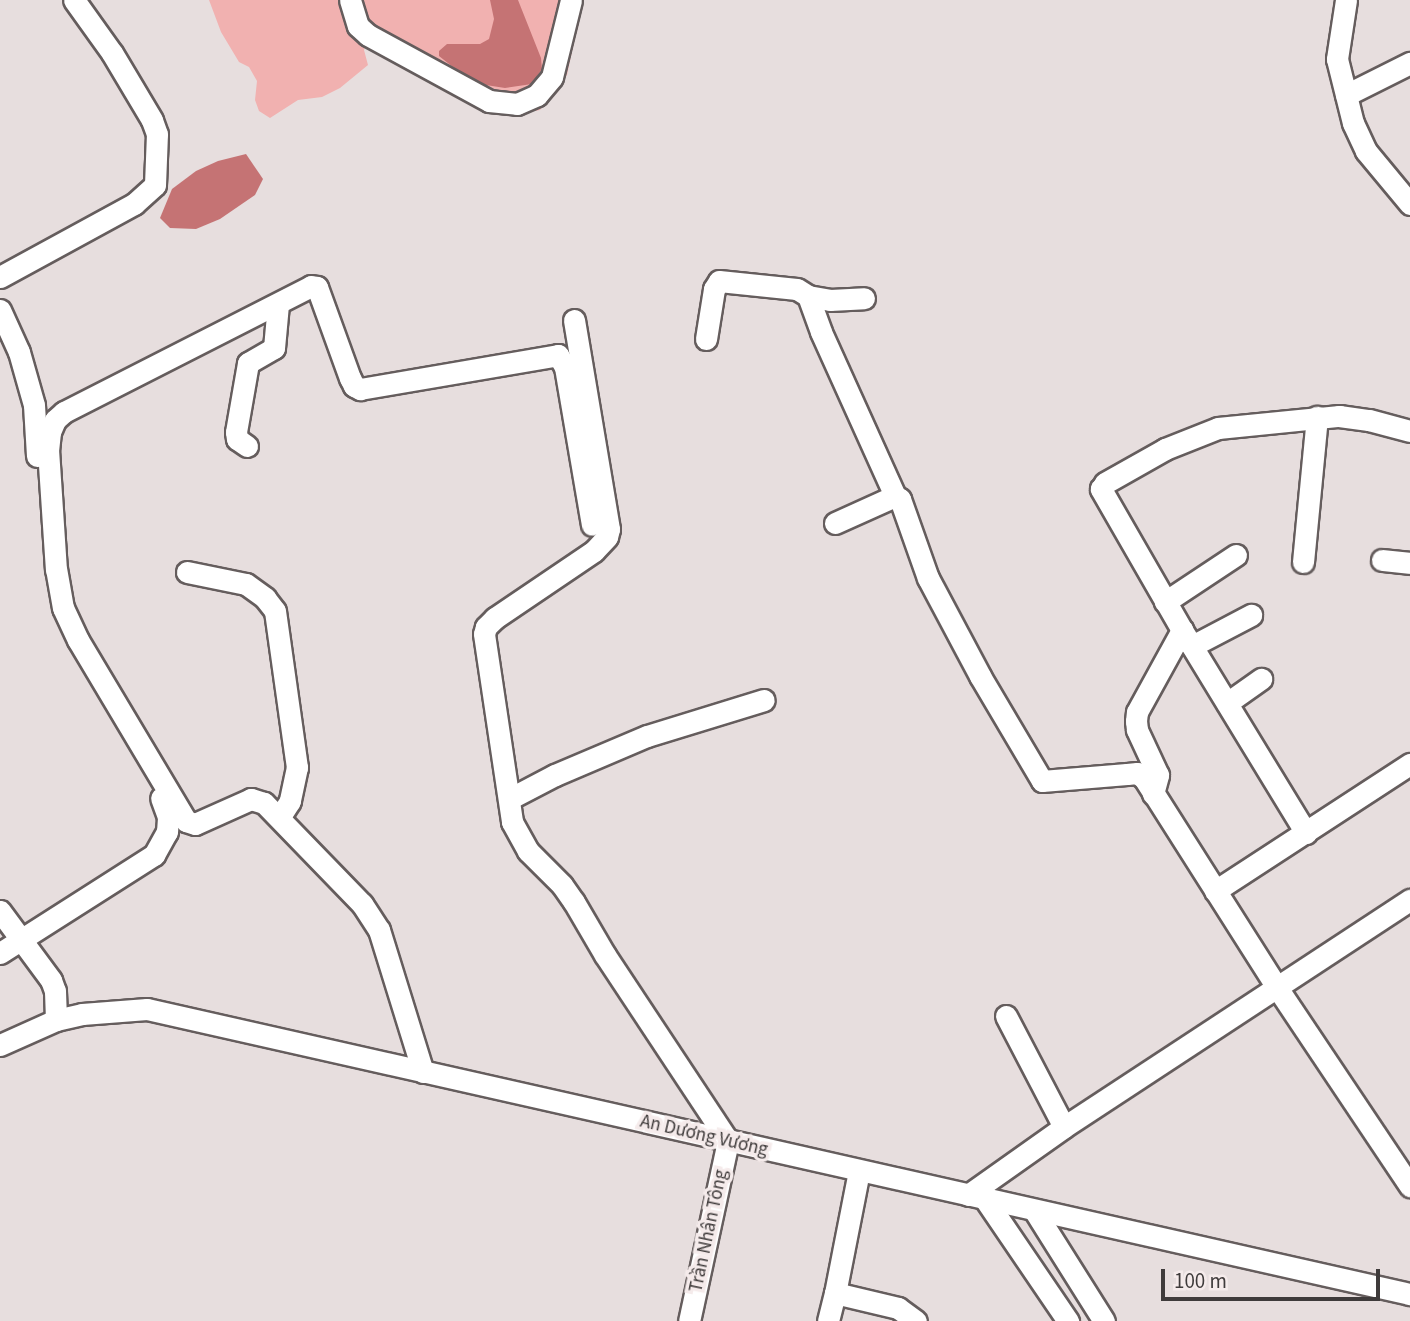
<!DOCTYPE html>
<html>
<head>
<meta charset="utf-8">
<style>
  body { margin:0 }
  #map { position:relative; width:1410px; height:1321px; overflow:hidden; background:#e7dede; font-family:"Source Sans 3",sans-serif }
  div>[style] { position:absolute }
  .green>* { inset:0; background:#f1b1b0 }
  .water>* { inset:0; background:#c57374 }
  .roads { filter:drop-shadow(2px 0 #655d5d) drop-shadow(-2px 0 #655d5d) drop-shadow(0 2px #655d5d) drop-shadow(0 -2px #655d5d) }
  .minor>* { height:21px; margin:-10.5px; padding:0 10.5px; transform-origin:10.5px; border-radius:10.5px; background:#fff }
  span { translate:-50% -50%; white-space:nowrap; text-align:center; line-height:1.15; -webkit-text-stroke:7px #f5ebeb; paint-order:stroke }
  .street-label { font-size:19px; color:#3f3b3b }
  .scale { position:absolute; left:1161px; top:1269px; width:219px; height:32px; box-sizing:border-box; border:4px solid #3f3b3b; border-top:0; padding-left:9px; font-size:21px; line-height:24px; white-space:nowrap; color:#3f3b3b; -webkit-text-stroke:5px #f5ebeb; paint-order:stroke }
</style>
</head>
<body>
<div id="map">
  <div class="green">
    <i style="clip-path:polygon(209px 0,583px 0,567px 75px,540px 110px,511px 115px,480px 109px,366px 44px,364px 50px,368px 65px,340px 88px,322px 97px,298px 100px,270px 118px,259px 111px,255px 100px,257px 81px,249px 67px,239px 62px,221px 32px)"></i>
  </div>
  <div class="water">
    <i style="clip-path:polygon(490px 0,518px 0,541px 58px,542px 69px,532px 84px,505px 88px,473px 83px,439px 56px,439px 51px,447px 44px,480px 44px,489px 39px,494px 19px)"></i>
    <i style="clip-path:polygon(246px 154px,263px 179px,255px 195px,220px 219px,196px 229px,170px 228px,160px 218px,172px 189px,196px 171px,218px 161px)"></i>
  </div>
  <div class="roads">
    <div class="minor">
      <i style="left:350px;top:0;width:27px;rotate:73deg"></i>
      <i style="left:358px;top:26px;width:13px;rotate:42deg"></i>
      <i style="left:368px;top:35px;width:138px;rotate:28.6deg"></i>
      <i style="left:489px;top:101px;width:28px;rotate:6deg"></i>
      <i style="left:517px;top:104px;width:22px;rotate:-24deg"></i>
      <i style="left:537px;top:95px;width:23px;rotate:-50deg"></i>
      <i style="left:552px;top:77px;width:79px;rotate:-76.1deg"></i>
      <i style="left:1346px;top:0;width:60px;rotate:98.7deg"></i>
      <i style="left:1337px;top:59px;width:66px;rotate:76deg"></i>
      <i style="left:1353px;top:123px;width:31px;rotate:65deg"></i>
      <i style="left:1366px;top:151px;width:69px;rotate:50.3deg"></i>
      <i style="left:1346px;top:95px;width:72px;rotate:-26.6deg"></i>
      <i style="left:0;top:277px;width:153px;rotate:-28.6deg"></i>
      <i style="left:134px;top:204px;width:28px;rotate:-42deg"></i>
      <i style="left:155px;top:185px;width:51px;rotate:-87.8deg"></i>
      <i style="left:157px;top:134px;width:15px;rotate:-110deg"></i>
      <i style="left:152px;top:120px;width:78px;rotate:-120.8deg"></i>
      <i style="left:112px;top:53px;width:65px;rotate:-125.6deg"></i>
      <i style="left:808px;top:296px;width:22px;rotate:10deg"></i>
      <i style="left:830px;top:300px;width:34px;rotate:-3deg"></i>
      <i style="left:0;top:310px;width:46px;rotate:65.7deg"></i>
      <i style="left:19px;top:352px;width:55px;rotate:74.2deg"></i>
      <i style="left:34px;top:405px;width:51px;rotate:86.6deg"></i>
      <i style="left:574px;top:320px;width:212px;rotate:80.5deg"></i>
      <i style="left:609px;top:529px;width:8px;rotate:104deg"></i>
      <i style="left:607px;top:537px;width:19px;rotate:133deg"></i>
      <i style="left:594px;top:551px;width:120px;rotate:145.9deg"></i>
      <i style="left:495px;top:618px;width:13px;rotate:135deg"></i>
      <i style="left:486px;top:627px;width:7px;rotate:106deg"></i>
      <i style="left:484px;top:634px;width:190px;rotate:81.5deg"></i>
      <i style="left:512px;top:822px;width:33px;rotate:61deg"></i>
      <i style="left:528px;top:851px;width:48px;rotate:45deg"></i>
      <i style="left:562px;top:885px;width:21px;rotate:55deg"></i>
      <i style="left:574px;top:902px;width:61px;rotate:59.7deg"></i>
      <i style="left:605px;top:955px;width:223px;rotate:56.5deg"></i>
      <i style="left:728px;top:1141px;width:184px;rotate:102.2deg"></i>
      <i style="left:706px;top:339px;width:51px;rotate:-80.9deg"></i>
      <i style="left:714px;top:289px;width:9px;rotate:-58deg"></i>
      <i style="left:719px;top:281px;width:78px;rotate:5.9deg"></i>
      <i style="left:797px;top:289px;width:13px;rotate:32deg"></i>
      <i style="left:808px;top:296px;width:38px;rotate:70deg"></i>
      <i style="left:821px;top:332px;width:180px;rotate:65.7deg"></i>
      <i style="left:247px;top:446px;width:12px;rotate:-145deg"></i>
      <i style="left:237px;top:439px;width:7px;rotate:-98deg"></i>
      <i style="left:236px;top:432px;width:70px;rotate:-80.1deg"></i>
      <i style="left:248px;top:363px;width:30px;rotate:-30deg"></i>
      <i style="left:274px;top:348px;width:44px;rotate:-84.8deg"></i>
      <i style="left:835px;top:523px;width:66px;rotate:-24.2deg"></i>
      <i style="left:895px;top:496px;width:6px;rotate:31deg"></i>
      <i style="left:900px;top:499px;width:84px;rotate:70.5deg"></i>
      <i style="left:928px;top:578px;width:111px;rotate:62deg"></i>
      <i style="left:980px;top:676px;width:122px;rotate:59.4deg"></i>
      <i style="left:1042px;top:781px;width:85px;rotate:-4.7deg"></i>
      <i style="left:1127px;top:774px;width:10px;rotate:-6deg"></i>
      <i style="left:1137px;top:773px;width:9px;rotate:36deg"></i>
      <i style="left:1144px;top:778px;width:246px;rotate:57.6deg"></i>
      <i style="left:1276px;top:986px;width:241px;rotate:56.2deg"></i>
      <i style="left:1382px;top:560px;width:28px;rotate:6deg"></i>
      <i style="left:1303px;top:562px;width:146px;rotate:-84.5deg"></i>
      <i style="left:187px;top:572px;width:60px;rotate:11.5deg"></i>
      <i style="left:246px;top:584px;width:24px;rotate:36deg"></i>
      <i style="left:265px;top:598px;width:16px;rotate:52deg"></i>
      <i style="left:275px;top:611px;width:158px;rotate:82deg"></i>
      <i style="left:297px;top:767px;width:35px;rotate:102deg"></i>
      <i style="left:290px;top:801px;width:20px;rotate:123deg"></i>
      <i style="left:1165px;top:602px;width:85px;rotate:-33.5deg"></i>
      <i style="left:1192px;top:646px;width:67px;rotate:-27.7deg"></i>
      <i style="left:1227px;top:703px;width:42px;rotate:-35.2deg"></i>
      <i style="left:1153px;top:794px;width:20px;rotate:-75deg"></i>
      <i style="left:1158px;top:775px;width:50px;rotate:-115deg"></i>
      <i style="left:1137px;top:730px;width:9px;rotate:-96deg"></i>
      <i style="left:1136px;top:721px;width:9px;rotate:-84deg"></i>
      <i style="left:1137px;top:712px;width:94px;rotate:-61.2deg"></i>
      <i style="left:509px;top:799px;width:52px;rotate:-27.6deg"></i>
      <i style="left:555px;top:775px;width:100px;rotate:-23deg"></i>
      <i style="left:647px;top:736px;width:122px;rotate:-17.1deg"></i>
      <i style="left:1306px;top:833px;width:238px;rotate:-121.4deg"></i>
      <i style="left:1182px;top:630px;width:163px;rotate:-119.9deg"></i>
      <i style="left:1101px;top:489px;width:7px;rotate:-56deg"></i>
      <i style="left:1105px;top:483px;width:69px;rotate:-29.5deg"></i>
      <i style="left:1165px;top:449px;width:57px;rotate:-21.6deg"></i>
      <i style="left:1218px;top:428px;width:122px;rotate:-5.7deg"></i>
      <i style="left:1339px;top:416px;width:30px;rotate:8deg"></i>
      <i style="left:1369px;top:420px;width:42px;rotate:15deg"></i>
      <i style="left:1215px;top:891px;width:233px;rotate:-33.1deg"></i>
      <i style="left:0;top:911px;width:86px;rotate:53.5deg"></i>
      <i style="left:51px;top:980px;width:12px;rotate:70deg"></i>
      <i style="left:55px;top:991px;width:29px;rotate:88deg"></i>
      <i style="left:0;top:953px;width:183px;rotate:-32.5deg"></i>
      <i style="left:154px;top:855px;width:26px;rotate:-61deg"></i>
      <i style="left:167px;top:832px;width:15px;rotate:-86deg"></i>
      <i style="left:168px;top:817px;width:20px;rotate:-110deg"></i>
      <i style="left:1006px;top:1016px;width:125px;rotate:62.4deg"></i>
      <i style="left:0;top:1045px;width:61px;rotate:-24.1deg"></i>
      <i style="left:56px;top:1020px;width:27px;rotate:-13deg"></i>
      <i style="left:82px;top:1014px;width:65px;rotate:-4.4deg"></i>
      <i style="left:147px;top:1009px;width:1295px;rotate:12.72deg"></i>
      <i style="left:423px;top:1072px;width:149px;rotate:-107.2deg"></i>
      <i style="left:379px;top:930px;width:31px;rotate:-123deg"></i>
      <i style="left:362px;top:904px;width:141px;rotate:-134.1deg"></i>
      <i style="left:264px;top:803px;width:14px;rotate:-163deg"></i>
      <i style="left:251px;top:799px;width:61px;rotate:155.9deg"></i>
      <i style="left:195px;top:824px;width:9px;rotate:-162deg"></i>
      <i style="left:186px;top:821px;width:211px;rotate:-120.8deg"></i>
      <i style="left:78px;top:640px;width:35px;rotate:-115deg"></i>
      <i style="left:63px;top:608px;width:39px;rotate:-100deg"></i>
      <i style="left:56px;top:570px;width:119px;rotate:-93.8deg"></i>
      <i style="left:48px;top:451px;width:19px;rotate:-84deg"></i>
      <i style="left:50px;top:432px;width:13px;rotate:-67deg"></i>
      <i style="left:55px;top:420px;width:12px;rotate:-42deg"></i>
      <i style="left:64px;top:412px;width:277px;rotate:-27deg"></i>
      <i style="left:311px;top:286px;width:6px;rotate:9deg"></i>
      <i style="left:317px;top:287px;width:97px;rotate:70.1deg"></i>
      <i style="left:350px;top:378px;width:9px;rotate:63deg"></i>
      <i style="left:354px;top:386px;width:7px;rotate:27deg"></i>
      <i style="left:360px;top:389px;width:201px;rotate:-9.7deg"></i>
      <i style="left:558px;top:355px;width:14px;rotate:60deg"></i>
      <i style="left:565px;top:367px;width:160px;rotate:80.3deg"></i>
      <i style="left:859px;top:1171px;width:124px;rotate:101.1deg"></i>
      <i style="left:835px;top:1293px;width:65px;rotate:13.4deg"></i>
      <i style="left:898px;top:1308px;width:22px;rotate:36deg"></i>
      <i style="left:968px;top:1195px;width:118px;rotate:-35.3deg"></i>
      <i style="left:1064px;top:1127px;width:414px;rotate:-33.3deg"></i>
      <i style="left:985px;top:1199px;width:148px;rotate:55.8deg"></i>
      <i style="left:1034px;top:1210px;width:131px;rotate:57.8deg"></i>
      <i style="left:828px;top:1321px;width:29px;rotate:-76deg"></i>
    </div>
  </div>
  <div class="street-label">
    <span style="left:704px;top:1136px;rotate:13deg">An Dương Vương</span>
    <span style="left:709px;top:1231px;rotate:-78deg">Trần Nhân Tông</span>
  </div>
  <div class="scale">100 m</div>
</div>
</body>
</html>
